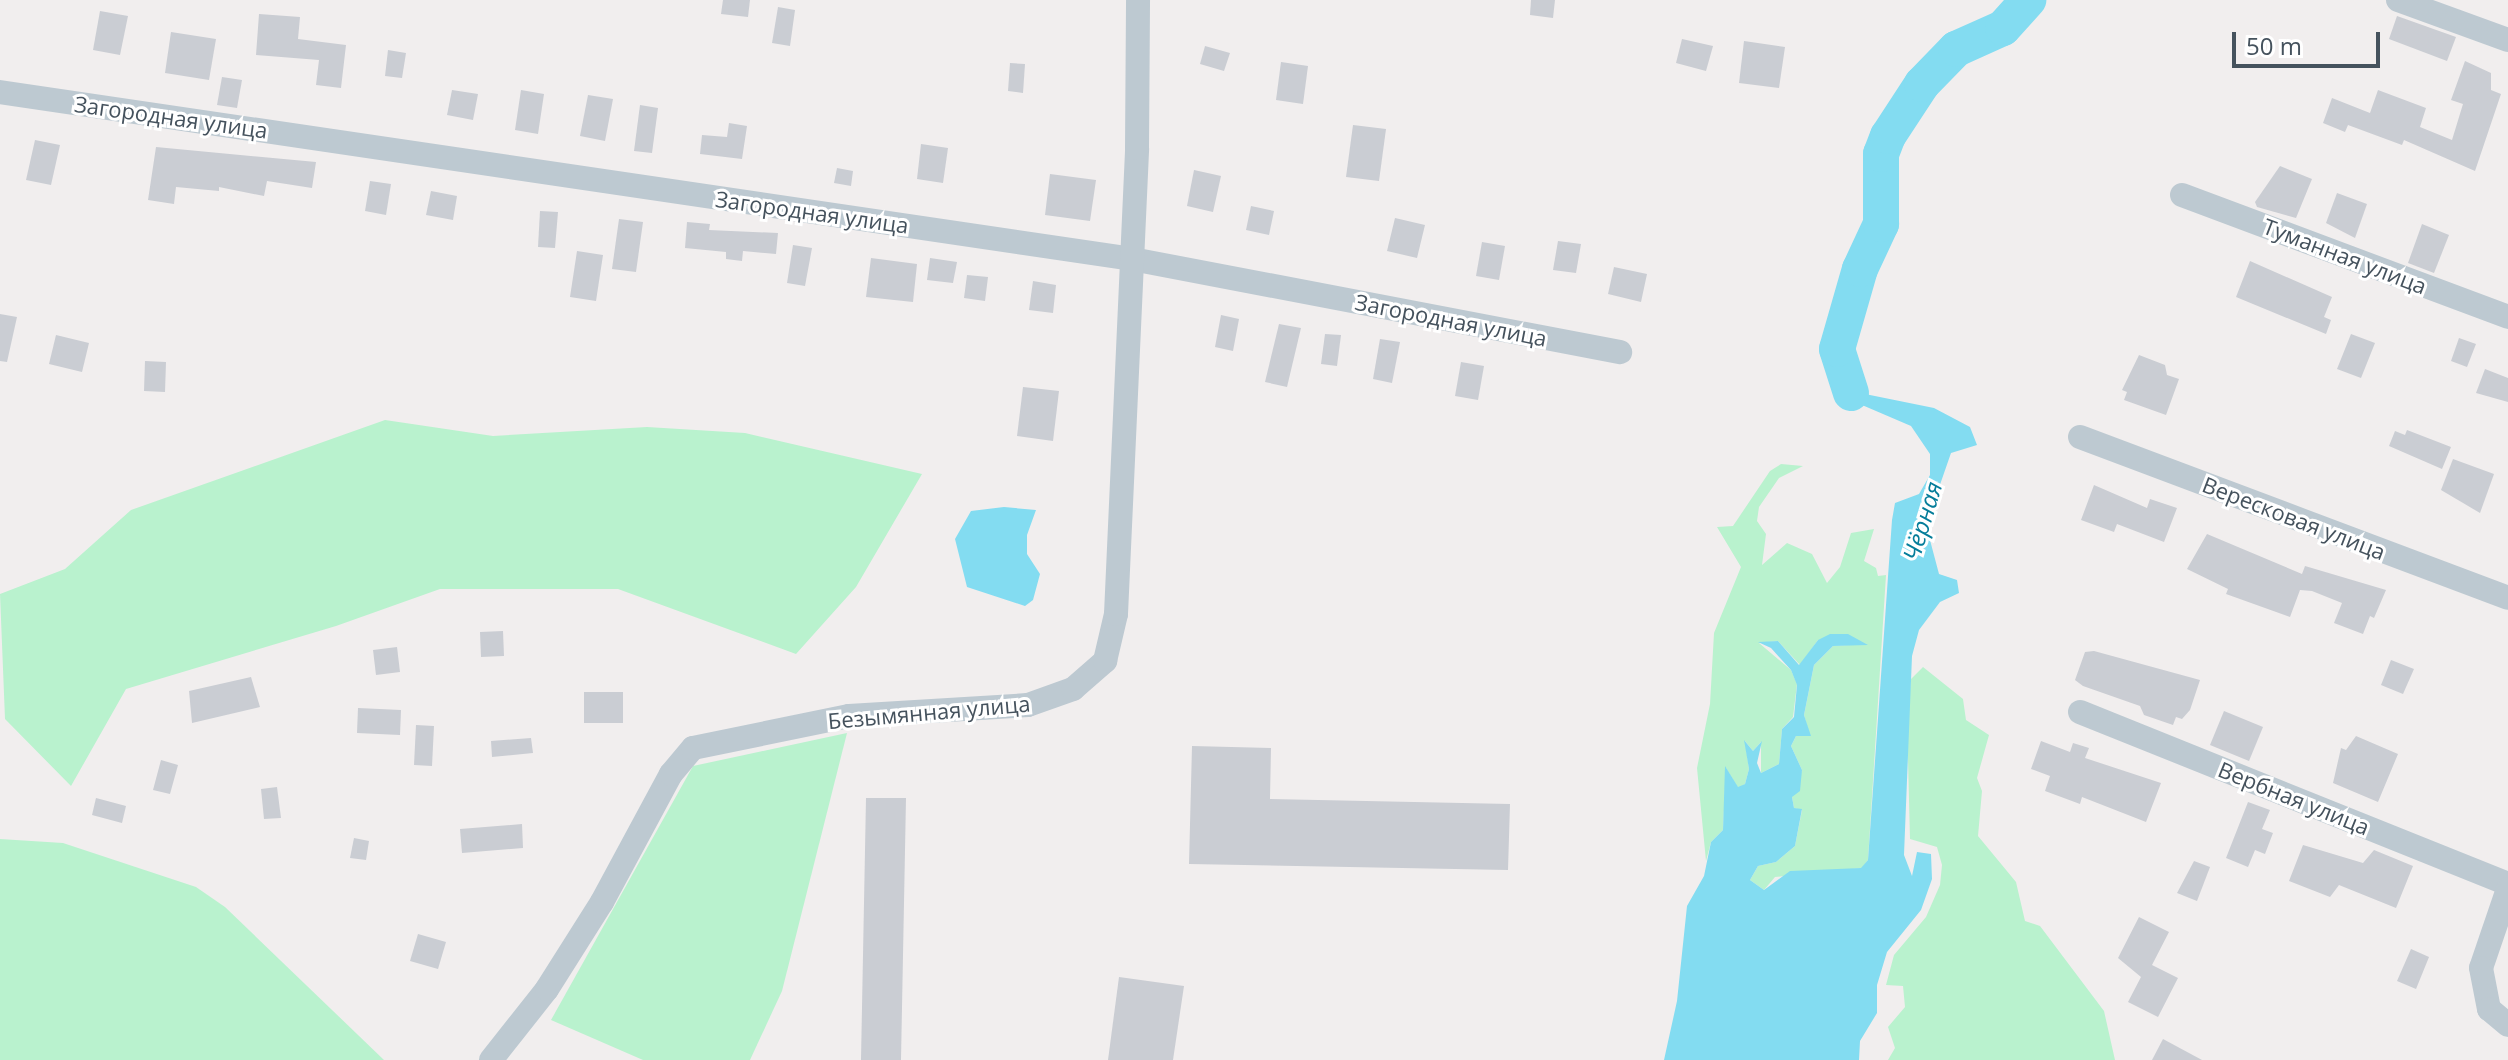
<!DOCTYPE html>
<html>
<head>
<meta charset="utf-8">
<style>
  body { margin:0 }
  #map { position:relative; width:2508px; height:1060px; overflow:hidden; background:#f1eeee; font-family:"Open Sans",sans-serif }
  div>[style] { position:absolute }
  .green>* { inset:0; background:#b9f2ce }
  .water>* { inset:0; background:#83dcf1 }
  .river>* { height:36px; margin:-18px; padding:0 18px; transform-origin:18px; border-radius:18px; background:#83dcf1 }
  .building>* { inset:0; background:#cacdd3 }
  .minor>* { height:24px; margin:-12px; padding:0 12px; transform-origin:12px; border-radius:12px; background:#bdc9d1 }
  span { translate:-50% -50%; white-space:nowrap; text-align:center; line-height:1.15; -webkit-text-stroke:6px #fff; paint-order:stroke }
  .street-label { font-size:22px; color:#45525d }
  .water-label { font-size:24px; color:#057d9a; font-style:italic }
  .scale { position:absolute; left:2232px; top:32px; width:148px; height:36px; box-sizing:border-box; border:4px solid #45525d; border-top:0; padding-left:10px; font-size:24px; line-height:28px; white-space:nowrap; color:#45525d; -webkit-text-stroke:6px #fff; paint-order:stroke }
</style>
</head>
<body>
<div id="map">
  <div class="green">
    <i style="clip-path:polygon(385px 420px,493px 436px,647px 427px,745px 433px,922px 474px,856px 587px,796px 654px,618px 589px,440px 589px,336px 626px,126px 689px,71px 786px,5px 719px,0 594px,65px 569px,131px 510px)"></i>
    <i style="clip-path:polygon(1781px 464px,1803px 466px,1779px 478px,1759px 507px,1757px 521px,1766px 534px,1762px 565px,1787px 543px,1812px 554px,1827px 583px,1840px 567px,1851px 533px,1874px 529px,1864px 561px,1876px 568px,1878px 576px,1886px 575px,1868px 860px,1862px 868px,1775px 877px,1764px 890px,1750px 880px,1758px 866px,1776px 862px,1795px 846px,1802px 810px,1794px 808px,1792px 797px,1802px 770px,1791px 746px,1796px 736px,1810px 736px,1804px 715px,1814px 665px,1833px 646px,1866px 644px,1818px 640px,1800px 665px,1778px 641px,1759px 643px,1791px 670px,1797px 684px,1793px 717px,1782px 729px,1779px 764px,1761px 773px,1761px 742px,1753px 751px,1745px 741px,1749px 769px,1745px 784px,1738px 788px,1726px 768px,1723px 830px,1711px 842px,1706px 861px,1697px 768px,1710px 704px,1714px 633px,1741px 567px,1717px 527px,1733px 526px,1770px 471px)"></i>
    <i style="clip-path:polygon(1923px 667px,1963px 699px,1966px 720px,1989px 735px,1977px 778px,1982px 791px,1978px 836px,2016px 882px,2025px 921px,2040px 926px,2104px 1011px,2115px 1060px,1888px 1060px,1895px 1048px,1888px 1027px,1905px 1007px,1903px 986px,1886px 985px,1894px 955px,1926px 917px,1940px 885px,1942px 865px,1937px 847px,1910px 839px,1907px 720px,1911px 679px)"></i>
    <i style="clip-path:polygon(847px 733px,782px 991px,750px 1060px,643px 1060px,551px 1020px,693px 766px)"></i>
    <i style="clip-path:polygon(0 839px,63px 843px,196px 887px,225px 907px,384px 1060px,0 1060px)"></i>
  </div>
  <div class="water">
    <i style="clip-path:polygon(1837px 349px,1854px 386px,1865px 394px,1934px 408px,1970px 427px,1977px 445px,1951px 453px,1926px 525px,1939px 574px,1957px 580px,1959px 593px,1940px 602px,1919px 630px,1912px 656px,1904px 855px,1912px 876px,1917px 852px,1931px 854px,1932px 879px,1921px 910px,1887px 952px,1877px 985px,1877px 1013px,1860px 1041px,1859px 1060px,1664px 1060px,1677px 1001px,1687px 906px,1704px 876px,1711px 842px,1723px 830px,1725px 766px,1738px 787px,1745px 784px,1749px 769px,1744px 740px,1753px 751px,1762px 741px,1757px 763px,1761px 773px,1779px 764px,1782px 729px,1794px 717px,1797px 685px,1791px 670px,1771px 648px,1758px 642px,1778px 641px,1799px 665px,1818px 640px,1830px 634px,1848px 634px,1868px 645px,1833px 646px,1814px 665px,1804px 715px,1811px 736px,1796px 736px,1791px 746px,1802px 770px,1800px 791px,1792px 797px,1794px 808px,1802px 809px,1795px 846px,1776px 862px,1758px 866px,1750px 880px,1764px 890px,1790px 871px,1861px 868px,1868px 860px,1892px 520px,1895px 503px,1919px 494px,1930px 475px,1930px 454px,1911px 426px,1855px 402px,1847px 404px,1840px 397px,1833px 377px)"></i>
    <i style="clip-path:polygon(1004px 507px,1036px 510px,1027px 535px,1027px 554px,1040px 574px,1033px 600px,1025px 606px,967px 587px,955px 539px,971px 511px)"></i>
  </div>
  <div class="river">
    <i style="left:1851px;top:393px;width:46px;rotate:-107.7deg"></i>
    <i style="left:1837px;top:349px;width:83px;rotate:-74deg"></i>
    <i style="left:1860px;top:269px;width:50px;rotate:-65deg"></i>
    <i style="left:1881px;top:224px;width:70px;rotate:-90deg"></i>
    <i style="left:1881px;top:154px;width:19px;rotate:-69deg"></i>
    <i style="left:1888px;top:136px;width:62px;rotate:-56.8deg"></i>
    <i style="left:1922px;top:84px;width:49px;rotate:-45.8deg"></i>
    <i style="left:1956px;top:49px;width:51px;rotate:-24.1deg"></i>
    <i style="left:2003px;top:28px;width:38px;rotate:-48deg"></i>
  </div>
  <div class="building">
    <i style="clip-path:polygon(723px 0,750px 0,748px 17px,721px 14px)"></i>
    <i style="clip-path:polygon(1531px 0,1555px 0,1553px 18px,1530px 15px)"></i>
    <i style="clip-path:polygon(778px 7px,795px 10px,790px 46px,772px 43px)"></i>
    <i style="clip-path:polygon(100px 11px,128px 16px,120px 55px,93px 50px)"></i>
    <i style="clip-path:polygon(259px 14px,300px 17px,298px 39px,346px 45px,341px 88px,316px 85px,319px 60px,256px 55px)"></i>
    <i style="clip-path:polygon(2397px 16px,2456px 37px,2447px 61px,2389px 39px)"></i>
    <i style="clip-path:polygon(171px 32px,216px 39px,209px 80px,165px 73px)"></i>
    <i style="clip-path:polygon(1682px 39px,1713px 46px,1706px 71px,1676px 63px)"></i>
    <i style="clip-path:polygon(1744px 41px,1785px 47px,1779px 88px,1739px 83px)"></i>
    <i style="clip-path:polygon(1205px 46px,1230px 53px,1224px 71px,1200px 64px)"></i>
    <i style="clip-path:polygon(388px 50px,406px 53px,402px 78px,385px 76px)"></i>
    <i style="clip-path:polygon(2465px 61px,2491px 73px,2491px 90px,2501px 94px,2475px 171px,2404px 140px,2402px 145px,2348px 125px,2345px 132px,2323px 123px,2332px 98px,2370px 113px,2378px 90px,2426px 108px,2420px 127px,2452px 140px,2463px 104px,2451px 100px)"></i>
    <i style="clip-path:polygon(1281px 62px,1308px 66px,1303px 104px,1276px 100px)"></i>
    <i style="clip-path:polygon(1010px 63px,1025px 64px,1023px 93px,1008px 91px)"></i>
    <i style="clip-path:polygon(222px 77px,242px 80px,237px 108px,217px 105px)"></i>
    <i style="clip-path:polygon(452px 90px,478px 94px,473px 120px,447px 115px)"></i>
    <i style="clip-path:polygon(521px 90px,544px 94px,538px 134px,515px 130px)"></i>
    <i style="clip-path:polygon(588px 95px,613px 99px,605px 141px,580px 136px)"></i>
    <i style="clip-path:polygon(640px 105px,658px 108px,652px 153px,634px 151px)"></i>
    <i style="clip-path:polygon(729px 123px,747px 126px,742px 159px,700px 154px,702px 135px,727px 137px)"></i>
    <i style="clip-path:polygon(1353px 125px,1386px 129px,1379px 181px,1346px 177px)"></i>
    <i style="clip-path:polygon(35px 140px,60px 145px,51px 185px,26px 180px)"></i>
    <i style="clip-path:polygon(921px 144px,948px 148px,943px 183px,917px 179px)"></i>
    <i style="clip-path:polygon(156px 147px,316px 162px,312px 188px,267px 181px,264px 196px,219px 187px,219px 191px,176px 187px,174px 204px,148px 200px)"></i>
    <i style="clip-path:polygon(2280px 166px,2312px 179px,2296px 218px,2257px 207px,2255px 202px)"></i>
    <i style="clip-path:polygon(837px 168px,853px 171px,851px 186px,834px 183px)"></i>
    <i style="clip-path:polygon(1194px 170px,1221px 176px,1213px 212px,1187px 206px)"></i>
    <i style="clip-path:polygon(1050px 174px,1096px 180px,1090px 221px,1045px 215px)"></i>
    <i style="clip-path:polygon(370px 181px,391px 184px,386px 215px,365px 211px)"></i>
    <i style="clip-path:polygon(431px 191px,457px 196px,453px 220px,426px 215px)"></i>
    <i style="clip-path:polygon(2337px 193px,2367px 204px,2355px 238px,2326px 223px)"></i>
    <i style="clip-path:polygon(1251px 206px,1274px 211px,1269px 235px,1246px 230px)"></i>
    <i style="clip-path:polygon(540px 211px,558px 212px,555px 248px,538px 247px)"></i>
    <i style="clip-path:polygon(1395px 218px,1425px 225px,1417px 258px,1387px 251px)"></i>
    <i style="clip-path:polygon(619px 219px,643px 222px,636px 272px,612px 269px)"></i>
    <i style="clip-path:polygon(687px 222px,710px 224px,709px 230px,778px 233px,776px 254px,743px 251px,742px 261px,726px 259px,726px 252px,685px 248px)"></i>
    <i style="clip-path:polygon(2422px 224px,2449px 235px,2434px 273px,2408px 263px)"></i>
    <i style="clip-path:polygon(1558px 241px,1581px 244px,1576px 273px,1553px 270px)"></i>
    <i style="clip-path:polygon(1482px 242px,1505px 246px,1499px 280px,1476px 276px)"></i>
    <i style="clip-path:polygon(793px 245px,812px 248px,805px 286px,787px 283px)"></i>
    <i style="clip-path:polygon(577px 251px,603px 255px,596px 301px,570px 297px)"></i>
    <i style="clip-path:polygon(871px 258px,917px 264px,913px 302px,866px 297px)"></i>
    <i style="clip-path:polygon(930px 258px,957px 262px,953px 283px,927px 280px)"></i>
    <i style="clip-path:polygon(2250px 261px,2332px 297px,2324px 317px,2331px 320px,2326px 334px,2236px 297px)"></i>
    <i style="clip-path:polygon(1614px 267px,1647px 274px,1641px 302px,1608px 294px)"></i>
    <i style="clip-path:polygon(967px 275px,988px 277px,985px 301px,964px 298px)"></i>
    <i style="clip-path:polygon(1033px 281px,1056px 285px,1053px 313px,1029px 310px)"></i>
    <i style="clip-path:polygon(0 314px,17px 317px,7px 362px,0 361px)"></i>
    <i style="clip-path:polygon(1221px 315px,1239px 319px,1233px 351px,1215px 347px)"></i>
    <i style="clip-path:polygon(1279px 324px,1301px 328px,1287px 387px,1265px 382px)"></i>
    <i style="clip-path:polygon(1325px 334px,1341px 335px,1337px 366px,1321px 364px)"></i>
    <i style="clip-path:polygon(2351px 334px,2375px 343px,2361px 378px,2337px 369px)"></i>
    <i style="clip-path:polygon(56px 335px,89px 343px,82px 372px,49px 364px)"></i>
    <i style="clip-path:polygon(2459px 338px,2476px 344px,2467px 367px,2451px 361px)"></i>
    <i style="clip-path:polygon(1380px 339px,1400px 342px,1392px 383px,1373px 379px)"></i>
    <i style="clip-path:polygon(2139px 355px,2165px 365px,2167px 375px,2179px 379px,2166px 415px,2124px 400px,2127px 392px,2122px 390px)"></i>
    <i style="clip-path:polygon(145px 361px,166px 362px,165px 392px,144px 391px)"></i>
    <i style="clip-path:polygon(1461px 362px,1484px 366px,1478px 400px,1455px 396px)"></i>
    <i style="clip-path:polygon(2485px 369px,2508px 378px,2508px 402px,2476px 393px)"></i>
    <i style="clip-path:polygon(1023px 387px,1059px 391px,1053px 441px,1017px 436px)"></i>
    <i style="clip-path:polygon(2407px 430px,2451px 447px,2442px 469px,2389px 446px,2395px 431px,2405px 435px)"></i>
    <i style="clip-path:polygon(2453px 459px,2494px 474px,2480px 513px,2441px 490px)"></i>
    <i style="clip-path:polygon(2094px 485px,2147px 508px,2150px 499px,2177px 508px,2164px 542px,2117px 524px,2114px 532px,2081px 520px)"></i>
    <i style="clip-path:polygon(2207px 534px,2302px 574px,2305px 566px,2386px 590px,2374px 618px,2370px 616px,2363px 634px,2334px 623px,2342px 603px,2312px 591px,2300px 590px,2290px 617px,2226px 594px,2228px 589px,2187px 569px)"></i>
    <i style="clip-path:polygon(503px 631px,504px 656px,481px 657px,480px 632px)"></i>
    <i style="clip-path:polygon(397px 647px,400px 672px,376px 675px,373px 650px)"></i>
    <i style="clip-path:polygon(2094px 651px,2200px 680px,2190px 710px,2182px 719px,2176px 717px,2173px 725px,2144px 715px,2140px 706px,2083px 686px,2075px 680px,2085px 652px)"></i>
    <i style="clip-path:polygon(2391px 660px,2414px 669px,2403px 694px,2381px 685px)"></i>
    <i style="clip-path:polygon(251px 677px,260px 707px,192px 723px,189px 691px)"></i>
    <i style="clip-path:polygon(584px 692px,623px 692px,623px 723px,584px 723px)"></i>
    <i style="clip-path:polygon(358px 708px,401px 710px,400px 735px,357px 733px)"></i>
    <i style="clip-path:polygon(2224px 711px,2263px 727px,2249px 761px,2210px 745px)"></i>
    <i style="clip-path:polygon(416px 725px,434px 726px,432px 766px,414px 765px)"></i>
    <i style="clip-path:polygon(2356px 736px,2398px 754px,2378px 802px,2333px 783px,2341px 748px,2346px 750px)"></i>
    <i style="clip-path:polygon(531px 738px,533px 753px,492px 757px,491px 741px)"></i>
    <i style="clip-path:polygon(2041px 741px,2070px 752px,2073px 743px,2089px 748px,2085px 758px,2161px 783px,2146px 822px,2082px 797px,2080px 804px,2045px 791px,2050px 776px,2031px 769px)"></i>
    <i style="clip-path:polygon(1192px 746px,1271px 748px,1270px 799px,1510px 804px,1508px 870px,1189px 864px)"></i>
    <i style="clip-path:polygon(161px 760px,178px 765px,170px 794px,153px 790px)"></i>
    <i style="clip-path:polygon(277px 787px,281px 818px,264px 819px,261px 789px)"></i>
    <i style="clip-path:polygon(96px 798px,126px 806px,122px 823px,92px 815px)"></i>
    <i style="clip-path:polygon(866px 798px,906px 798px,901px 1060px,861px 1060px)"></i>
    <i style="clip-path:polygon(2248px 802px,2270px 810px,2262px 829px,2273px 833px,2265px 854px,2255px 850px,2248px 867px,2226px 858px)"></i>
    <i style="clip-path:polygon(522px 824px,523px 848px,462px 853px,460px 829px)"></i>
    <i style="clip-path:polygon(354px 838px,369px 841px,366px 860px,350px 858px)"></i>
    <i style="clip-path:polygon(2303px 845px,2363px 863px,2374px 850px,2413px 866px,2396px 908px,2339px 885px,2330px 897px,2289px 881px)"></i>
    <i style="clip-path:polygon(2194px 861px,2210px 867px,2197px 901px,2177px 893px)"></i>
    <i style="clip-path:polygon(2139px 917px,2169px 932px,2152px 965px,2178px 978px,2158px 1017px,2128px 1002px,2141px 977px,2118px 958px)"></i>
    <i style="clip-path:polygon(418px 934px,446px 942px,438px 969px,410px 961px)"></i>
    <i style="clip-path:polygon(2411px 949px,2429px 957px,2416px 989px,2397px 981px)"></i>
    <i style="clip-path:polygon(1119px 977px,1184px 986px,1173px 1060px,1108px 1060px)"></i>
    <i style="clip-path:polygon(2163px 1039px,2202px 1060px,2152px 1060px)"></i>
  </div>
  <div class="minor">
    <i style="left:2398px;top:0;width:117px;rotate:20deg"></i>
    <i style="left:0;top:92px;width:1144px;rotate:8.39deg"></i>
    <i style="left:1132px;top:259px;width:497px;rotate:10.8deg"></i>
    <i style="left:2182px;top:195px;width:348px;rotate:20.5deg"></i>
    <i style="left:2080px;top:437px;width:457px;rotate:20.6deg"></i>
    <i style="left:2080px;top:712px;width:461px;rotate:21.9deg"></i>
    <i style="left:2508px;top:889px;width:83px;rotate:108.9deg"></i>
    <i style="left:2481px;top:968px;width:42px;rotate:79deg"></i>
    <i style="left:2489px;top:1009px;width:25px;rotate:40deg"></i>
    <i style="left:491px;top:1060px;width:90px;rotate:-51.7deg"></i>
    <i style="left:547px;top:989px;width:103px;rotate:-57.7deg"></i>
    <i style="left:602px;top:902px;width:145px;rotate:-61.7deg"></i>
    <i style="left:671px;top:774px;width:34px;rotate:-50deg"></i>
    <i style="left:693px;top:748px;width:159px;rotate:-11.6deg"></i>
    <i style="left:849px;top:716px;width:179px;rotate:-3.5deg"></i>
    <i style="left:1028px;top:705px;width:48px;rotate:-19.6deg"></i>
    <i style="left:1073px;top:689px;width:43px;rotate:-41.2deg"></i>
    <i style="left:1105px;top:661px;width:48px;rotate:-76.8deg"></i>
    <i style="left:1116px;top:614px;width:466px;rotate:-87.4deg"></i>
    <i style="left:1137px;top:148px;width:148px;rotate:-89.6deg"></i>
  </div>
  <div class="street-label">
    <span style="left:171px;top:117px;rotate:8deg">Загородная улица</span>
    <span style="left:812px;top:212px;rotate:8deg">Загородная улица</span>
    <span style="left:2345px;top:256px;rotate:21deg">Туманная улица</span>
    <span style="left:1451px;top:320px;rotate:11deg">Загородная улица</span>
    <span style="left:2294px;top:518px;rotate:21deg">Вересковая улица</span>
    <span style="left:929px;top:712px;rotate:-5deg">Безымянная улица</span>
    <span style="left:2294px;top:798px;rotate:22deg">Вербная улица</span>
  </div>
  <div class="water-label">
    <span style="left:1922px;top:521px;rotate:-73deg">Чёрная</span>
  </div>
  <div class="scale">50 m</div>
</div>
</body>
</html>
